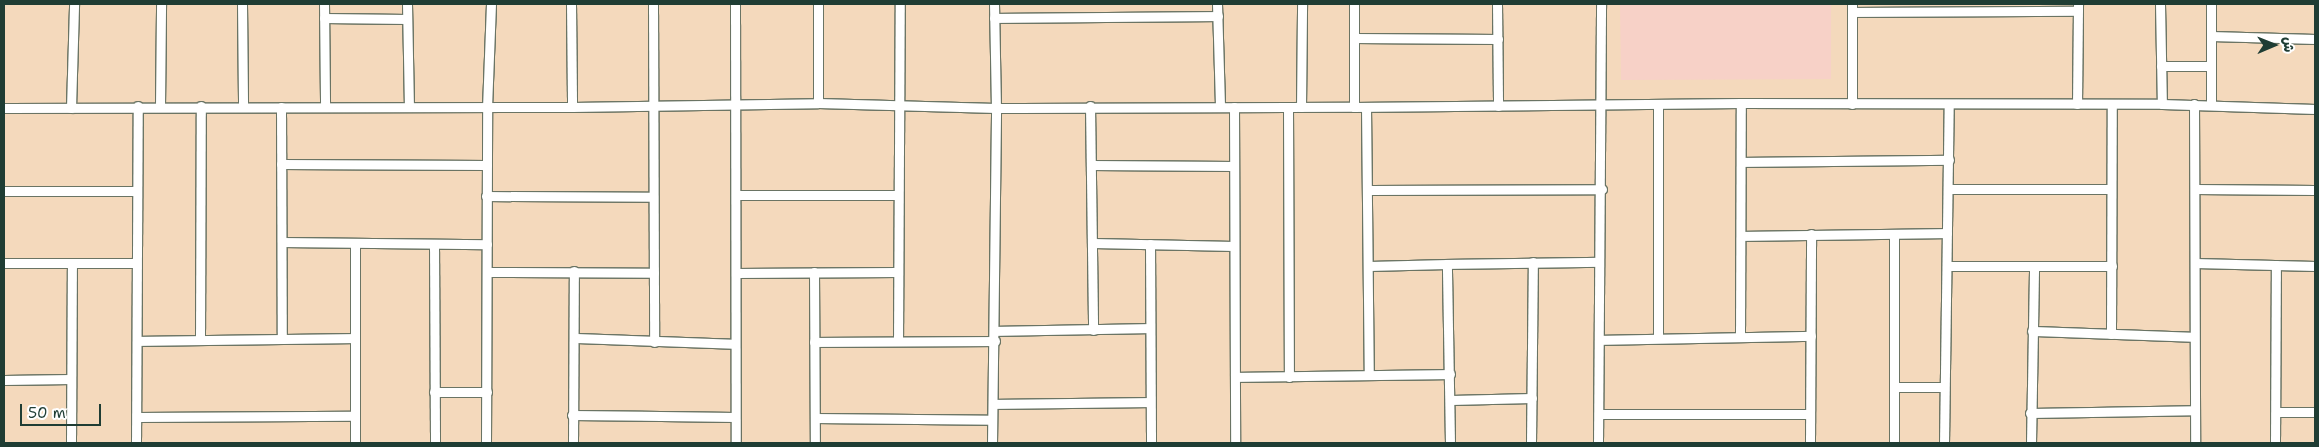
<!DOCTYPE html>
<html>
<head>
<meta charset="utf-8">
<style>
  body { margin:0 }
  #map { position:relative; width:2319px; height:447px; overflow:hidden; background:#f4d9bc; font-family:"Shantell Sans","Playpen Sans Arabic",sans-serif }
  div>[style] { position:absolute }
  .built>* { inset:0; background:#f7d1c7 }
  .roads { filter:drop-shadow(1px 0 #6a7464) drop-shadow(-1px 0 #6a7464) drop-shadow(0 1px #6a7464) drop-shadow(0 -1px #6a7464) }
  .street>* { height:9px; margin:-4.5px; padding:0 4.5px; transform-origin:4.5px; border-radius:4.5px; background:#fff }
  span { translate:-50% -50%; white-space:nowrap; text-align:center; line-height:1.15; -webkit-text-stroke:5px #fff; paint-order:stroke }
  .frame { position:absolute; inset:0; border:5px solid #1f3d34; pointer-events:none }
  .north { position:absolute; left:2249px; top:20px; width:50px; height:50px; -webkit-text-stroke:4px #fff; paint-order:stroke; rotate:89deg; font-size:14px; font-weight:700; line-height:20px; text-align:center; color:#1f3d34 }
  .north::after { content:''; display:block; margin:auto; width:18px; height:22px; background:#1f3d34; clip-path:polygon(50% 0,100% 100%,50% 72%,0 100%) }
  .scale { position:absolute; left:20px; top:404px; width:81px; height:22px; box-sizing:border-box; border:2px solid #1f3d34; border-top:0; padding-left:6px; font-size:15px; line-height:18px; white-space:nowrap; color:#1f3d34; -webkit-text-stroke:4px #fff; paint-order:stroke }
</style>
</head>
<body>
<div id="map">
  <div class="built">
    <i style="clip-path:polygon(1620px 4px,1831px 4px,1831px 79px,1621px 80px)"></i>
  </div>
  <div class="roads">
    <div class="street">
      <i style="left:242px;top:4px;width:102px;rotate:89.4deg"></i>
      <i style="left:324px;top:4px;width:103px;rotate:89.4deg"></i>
      <i style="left:407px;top:4px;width:103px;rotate:88.9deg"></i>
      <i style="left:571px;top:4px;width:103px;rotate:89.4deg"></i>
      <i style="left:653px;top:4px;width:338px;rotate:89.8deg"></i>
      <i style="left:735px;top:4px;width:439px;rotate:89.9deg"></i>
      <i style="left:818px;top:4px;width:99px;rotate:90deg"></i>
      <i style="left:1217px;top:4px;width:103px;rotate:88.3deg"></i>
      <i style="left:1354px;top:4px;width:103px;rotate:90deg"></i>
      <i style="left:1497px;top:4px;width:102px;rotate:89.4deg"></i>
      <i style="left:2160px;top:4px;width:100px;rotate:88.9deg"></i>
      <i style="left:1853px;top:12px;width:225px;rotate:-0.3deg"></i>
      <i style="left:324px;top:18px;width:83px;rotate:0.7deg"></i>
      <i style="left:994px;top:18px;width:224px;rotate:-0.5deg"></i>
      <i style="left:2211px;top:36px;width:104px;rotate:1.7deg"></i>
      <i style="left:1354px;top:38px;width:144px;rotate:0.4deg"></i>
      <i style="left:2161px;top:66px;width:50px"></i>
      <i style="left:1658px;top:104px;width:234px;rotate:90deg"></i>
      <i style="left:1852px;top:104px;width:100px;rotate:-90deg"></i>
      <i style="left:2077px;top:104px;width:100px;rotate:-89.4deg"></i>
      <i style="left:2194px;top:104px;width:339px;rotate:89.8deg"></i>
      <i style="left:2211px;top:105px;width:101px;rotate:-90deg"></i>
      <i style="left:160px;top:106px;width:102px;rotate:-89.4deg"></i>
      <i style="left:1090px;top:106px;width:224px;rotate:89.2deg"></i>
      <i style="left:281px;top:107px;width:232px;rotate:89.8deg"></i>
      <i style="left:1234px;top:107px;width:336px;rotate:89.8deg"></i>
      <i style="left:1288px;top:107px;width:270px;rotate:89.8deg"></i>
      <i style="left:1301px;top:107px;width:103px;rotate:-89.4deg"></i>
      <i style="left:1366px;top:107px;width:268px;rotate:89.4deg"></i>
      <i style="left:4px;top:108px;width:568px;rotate:-0.1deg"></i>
      <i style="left:572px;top:107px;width:246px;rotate:-0.9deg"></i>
      <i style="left:818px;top:103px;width:178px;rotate:1.6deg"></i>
      <i style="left:996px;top:108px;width:358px;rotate:-0.2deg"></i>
      <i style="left:1354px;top:107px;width:387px;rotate:-0.6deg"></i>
      <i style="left:1741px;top:103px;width:421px;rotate:0.1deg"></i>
      <i style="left:2162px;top:104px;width:153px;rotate:1.9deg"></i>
      <i style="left:71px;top:108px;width:104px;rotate:-88.3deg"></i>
      <i style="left:1741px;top:162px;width:208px;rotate:-0.6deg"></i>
      <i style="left:281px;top:164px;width:206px;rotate:0.3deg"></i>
      <i style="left:1091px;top:165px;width:143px;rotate:0.4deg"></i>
      <i style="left:1948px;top:189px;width:163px"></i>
      <i style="left:2195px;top:189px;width:120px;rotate:0.5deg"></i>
      <i style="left:1368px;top:190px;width:234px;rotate:-0.2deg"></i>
      <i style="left:4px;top:191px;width:132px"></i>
      <i style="left:736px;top:195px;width:161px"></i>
      <i style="left:486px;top:196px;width:167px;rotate:0.3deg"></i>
      <i style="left:1742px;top:236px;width:205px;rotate:-0.8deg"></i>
      <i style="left:282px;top:242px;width:205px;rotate:0.6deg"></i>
      <i style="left:1093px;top:243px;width:141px;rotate:1.2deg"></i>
      <i style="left:355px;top:244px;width:199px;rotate:90deg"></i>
      <i style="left:434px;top:244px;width:199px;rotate:89.7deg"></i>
      <i style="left:1150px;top:244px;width:199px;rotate:89.7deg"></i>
      <i style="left:4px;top:263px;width:132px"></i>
      <i style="left:2195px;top:263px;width:120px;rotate:1.4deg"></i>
      <i style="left:1369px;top:266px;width:78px;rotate:-1.5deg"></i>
      <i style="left:1947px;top:266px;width:165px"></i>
      <i style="left:488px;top:272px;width:166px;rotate:0.3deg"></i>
      <i style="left:814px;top:272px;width:171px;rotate:89.7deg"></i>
      <i style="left:736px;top:273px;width:161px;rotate:-0.4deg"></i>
      <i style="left:995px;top:331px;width:154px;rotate:-1.1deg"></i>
      <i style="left:2032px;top:331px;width:162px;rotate:2.1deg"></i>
      <i style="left:2111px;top:334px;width:230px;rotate:-89.8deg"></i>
      <i style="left:1740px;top:337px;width:234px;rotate:-89.8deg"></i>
      <i style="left:574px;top:338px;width:161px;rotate:2.1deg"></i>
      <i style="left:200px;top:340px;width:234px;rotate:-89.8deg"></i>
      <i style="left:1599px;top:340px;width:212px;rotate:-1.1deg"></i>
      <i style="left:137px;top:341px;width:217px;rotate:-0.8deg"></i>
      <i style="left:898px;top:341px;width:337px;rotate:-89.7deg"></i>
      <i style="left:814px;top:342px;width:181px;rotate:-0.3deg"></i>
      <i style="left:1235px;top:377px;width:215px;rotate:-0.8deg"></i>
      <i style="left:4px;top:380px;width:67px;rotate:-0.9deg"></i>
      <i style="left:1895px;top:387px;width:49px"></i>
      <i style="left:434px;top:392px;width:53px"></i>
      <i style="left:1451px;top:400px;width:81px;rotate:-1.4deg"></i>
      <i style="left:993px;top:404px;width:156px;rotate:-0.7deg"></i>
      <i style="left:2276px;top:412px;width:39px"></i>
      <i style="left:2030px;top:413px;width:164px;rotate:-1deg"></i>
      <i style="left:1599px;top:414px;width:211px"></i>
      <i style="left:572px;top:415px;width:163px;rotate:0.7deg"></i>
      <i style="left:137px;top:417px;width:218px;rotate:-0.3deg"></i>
      <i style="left:815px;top:418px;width:177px;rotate:0.6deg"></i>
      <i style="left:71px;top:443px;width:180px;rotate:-89.7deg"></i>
      <i style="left:136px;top:443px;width:337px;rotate:-89.7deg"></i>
      <i style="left:486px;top:443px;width:335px;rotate:-89.8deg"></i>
      <i style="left:487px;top:108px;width:104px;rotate:-87.8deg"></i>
      <i style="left:573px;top:443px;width:172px;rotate:-89.7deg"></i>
      <i style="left:992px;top:443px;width:335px;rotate:-89.3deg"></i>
      <i style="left:996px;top:108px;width:104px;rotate:-91.1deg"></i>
      <i style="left:1450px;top:443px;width:179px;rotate:-91deg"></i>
      <i style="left:1447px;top:264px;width:152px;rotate:-0.8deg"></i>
      <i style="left:1531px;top:443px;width:181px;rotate:-89.4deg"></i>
      <i style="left:1598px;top:443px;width:439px;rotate:-89.6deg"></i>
      <i style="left:1810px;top:443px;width:209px;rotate:-89.7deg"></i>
      <i style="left:1894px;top:443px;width:208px;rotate:-90deg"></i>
      <i style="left:1944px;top:443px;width:338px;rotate:-89.2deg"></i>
      <i style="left:2031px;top:443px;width:175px;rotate:-89deg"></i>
      <i style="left:2275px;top:443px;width:178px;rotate:-89.7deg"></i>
    </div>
  </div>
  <div class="frame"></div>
  <div class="north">ش</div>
  <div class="scale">50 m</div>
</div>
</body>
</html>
